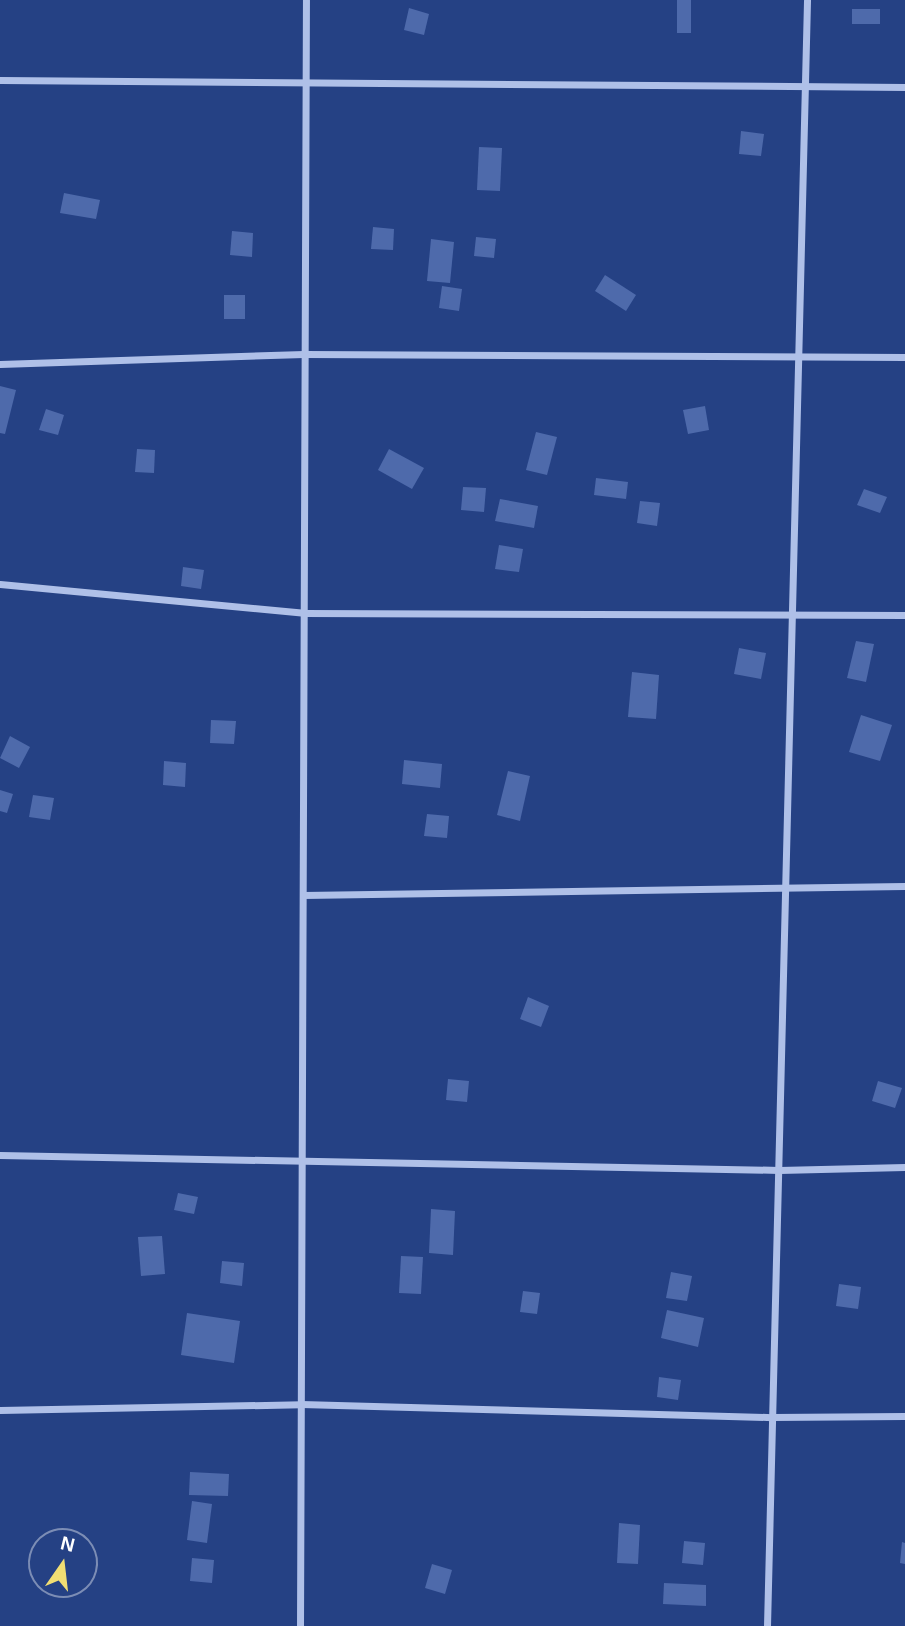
<!DOCTYPE html>
<html>
<head>
<meta charset="utf-8">
<style>
  body { margin:0 }
  #map { position:relative; width:905px; height:1626px; overflow:hidden; background:#254184; font-family:Helvetica,sans-serif }
  div>[style] { position:absolute }
  .building>* { inset:0; background:#4e6aab }
  .street>* { height:7px; margin:-3.5px; padding:0 3.5px; transform-origin:3.5px; border-radius:3.5px; background:#afc0e8 }
  span { translate:-50% -50%; white-space:nowrap; text-align:center; line-height:1.15; -webkit-text-stroke:6px #254184; paint-order:stroke }
  .north { position:absolute; left:28px; top:1528px; width:70px; height:70px; box-sizing:border-box; background:#254184; border:2px solid #7c8db5; border-radius:50%; rotate:14deg; font-size:19px; font-weight:700; line-height:28px; text-align:center; color:#fff }
  .north::after { content:''; display:block; margin:auto; width:24px; height:32px; background:#f1de73; clip-path:polygon(50% 0,100% 100%,50% 72%,0 100%) }
</style>
</head>
<body>
<div id="map">
  <div class="building">
    <i style="clip-path:polygon(677px 0,691px 0,691px 33px,677px 33px)"></i>
    <i style="clip-path:polygon(409px 8px,429px 14px,424px 35px,404px 30px)"></i>
    <i style="clip-path:polygon(852px 9px,880px 9px,880px 24px,852px 24px)"></i>
    <i style="clip-path:polygon(741px 131px,764px 134px,761px 156px,739px 154px)"></i>
    <i style="clip-path:polygon(479px 147px,502px 148px,500px 191px,477px 190px)"></i>
    <i style="clip-path:polygon(64px 193px,100px 200px,96px 219px,60px 213px)"></i>
    <i style="clip-path:polygon(373px 227px,394px 229px,393px 250px,371px 249px)"></i>
    <i style="clip-path:polygon(232px 231px,253px 233px,252px 257px,230px 255px)"></i>
    <i style="clip-path:polygon(476px 237px,496px 239px,494px 258px,474px 256px)"></i>
    <i style="clip-path:polygon(431px 239px,454px 242px,450px 283px,427px 281px)"></i>
    <i style="clip-path:polygon(605px 275px,636px 295px,626px 311px,595px 291px)"></i>
    <i style="clip-path:polygon(442px 286px,462px 289px,459px 311px,439px 308px)"></i>
    <i style="clip-path:polygon(224px 295px,245px 295px,245px 319px,224px 319px)"></i>
    <i style="clip-path:polygon(0 386px,16px 390px,5px 434px,0 433px)"></i>
    <i style="clip-path:polygon(705px 406px,709px 430px,688px 434px,683px 410px)"></i>
    <i style="clip-path:polygon(46px 409px,64px 415px,58px 435px,39px 430px)"></i>
    <i style="clip-path:polygon(536px 432px,557px 437px,547px 475px,526px 470px)"></i>
    <i style="clip-path:polygon(137px 449px,155px 450px,154px 473px,135px 472px)"></i>
    <i style="clip-path:polygon(389px 449px,424px 468px,412px 489px,378px 470px)"></i>
    <i style="clip-path:polygon(596px 478px,628px 482px,626px 499px,594px 495px)"></i>
    <i style="clip-path:polygon(463px 487px,486px 488px,484px 512px,461px 510px)"></i>
    <i style="clip-path:polygon(864px 489px,887px 497px,880px 513px,857px 505px)"></i>
    <i style="clip-path:polygon(500px 499px,538px 506px,534px 528px,495px 521px)"></i>
    <i style="clip-path:polygon(640px 501px,660px 503px,657px 526px,637px 523px)"></i>
    <i style="clip-path:polygon(499px 545px,523px 549px,519px 572px,495px 569px)"></i>
    <i style="clip-path:polygon(183px 567px,204px 570px,201px 589px,181px 586px)"></i>
    <i style="clip-path:polygon(856px 641px,874px 644px,866px 682px,847px 678px)"></i>
    <i style="clip-path:polygon(739px 648px,766px 653px,761px 679px,734px 674px)"></i>
    <i style="clip-path:polygon(632px 672px,659px 675px,656px 719px,628px 717px)"></i>
    <i style="clip-path:polygon(861px 715px,892px 725px,880px 761px,849px 752px)"></i>
    <i style="clip-path:polygon(211px 720px,236px 721px,234px 744px,210px 743px)"></i>
    <i style="clip-path:polygon(10px 736px,30px 747px,19px 768px,0 758px)"></i>
    <i style="clip-path:polygon(404px 760px,442px 764px,440px 788px,402px 784px)"></i>
    <i style="clip-path:polygon(164px 761px,186px 763px,185px 787px,163px 785px)"></i>
    <i style="clip-path:polygon(508px 771px,530px 776px,520px 821px,497px 815px)"></i>
    <i style="clip-path:polygon(0 790px,13px 794px,7px 813px,0 811px)"></i>
    <i style="clip-path:polygon(33px 795px,54px 798px,50px 820px,29px 817px)"></i>
    <i style="clip-path:polygon(427px 814px,449px 816px,447px 838px,424px 836px)"></i>
    <i style="clip-path:polygon(528px 997px,549px 1006px,541px 1027px,520px 1019px)"></i>
    <i style="clip-path:polygon(448px 1079px,469px 1081px,467px 1102px,446px 1100px)"></i>
    <i style="clip-path:polygon(878px 1081px,902px 1088px,895px 1108px,872px 1101px)"></i>
    <i style="clip-path:polygon(178px 1193px,198px 1197px,194px 1214px,174px 1210px)"></i>
    <i style="clip-path:polygon(431px 1209px,455px 1211px,453px 1255px,429px 1253px)"></i>
    <i style="clip-path:polygon(162px 1236px,165px 1274px,141px 1276px,138px 1237px)"></i>
    <i style="clip-path:polygon(401px 1256px,423px 1257px,421px 1294px,399px 1293px)"></i>
    <i style="clip-path:polygon(222px 1261px,244px 1263px,242px 1286px,220px 1283px)"></i>
    <i style="clip-path:polygon(671px 1272px,692px 1276px,687px 1301px,666px 1298px)"></i>
    <i style="clip-path:polygon(839px 1284px,861px 1287px,858px 1309px,836px 1306px)"></i>
    <i style="clip-path:polygon(523px 1291px,540px 1293px,537px 1314px,520px 1312px)"></i>
    <i style="clip-path:polygon(667px 1310px,704px 1318px,698px 1347px,661px 1338px)"></i>
    <i style="clip-path:polygon(187px 1313px,240px 1321px,234px 1363px,181px 1355px)"></i>
    <i style="clip-path:polygon(659px 1377px,681px 1380px,678px 1400px,657px 1397px)"></i>
    <i style="clip-path:polygon(190px 1472px,229px 1474px,228px 1496px,189px 1495px)"></i>
    <i style="clip-path:polygon(192px 1501px,212px 1504px,207px 1543px,187px 1540px)"></i>
    <i style="clip-path:polygon(619px 1523px,640px 1525px,638px 1564px,617px 1563px)"></i>
    <i style="clip-path:polygon(684px 1541px,705px 1543px,703px 1565px,682px 1563px)"></i>
    <i style="clip-path:polygon(902px 1542px,905px 1543px,905px 1564px,900px 1563px)"></i>
    <i style="clip-path:polygon(192px 1558px,214px 1560px,212px 1583px,190px 1581px)"></i>
    <i style="clip-path:polygon(432px 1564px,452px 1570px,445px 1594px,425px 1588px)"></i>
    <i style="clip-path:polygon(664px 1583px,706px 1585px,706px 1606px,663px 1604px)"></i>
  </div>
  <div class="street">
    <i style="left:0;top:80px;width:905px;rotate:0.44deg"></i>
    <i style="left:0;top:364px;width:304px;rotate:-1.9deg"></i>
    <i style="left:304px;top:354px;width:601px;rotate:0.29deg"></i>
    <i style="left:0;top:584px;width:305px;rotate:5.4deg"></i>
    <i style="left:304px;top:613px;width:601px;rotate:0.19deg"></i>
    <i style="left:303px;top:895px;width:602px;rotate:-0.86deg"></i>
    <i style="left:0;top:1155px;width:779px;rotate:1.1deg"></i>
    <i style="left:779px;top:1170px;width:126px;rotate:-1.4deg"></i>
    <i style="left:0;top:1410px;width:301px;rotate:-1.1deg"></i>
    <i style="left:301px;top:1404px;width:471px;rotate:1.6deg"></i>
    <i style="left:772px;top:1417px;width:133px;rotate:-0.4deg"></i>
    <i style="left:300px;top:1626px;width:1626px;rotate:-89.79deg"></i>
    <i style="left:767px;top:1626px;width:1626px;rotate:-88.59deg"></i>
  </div>
  <div class="north">N</div>
</div>
</body>
</html>
